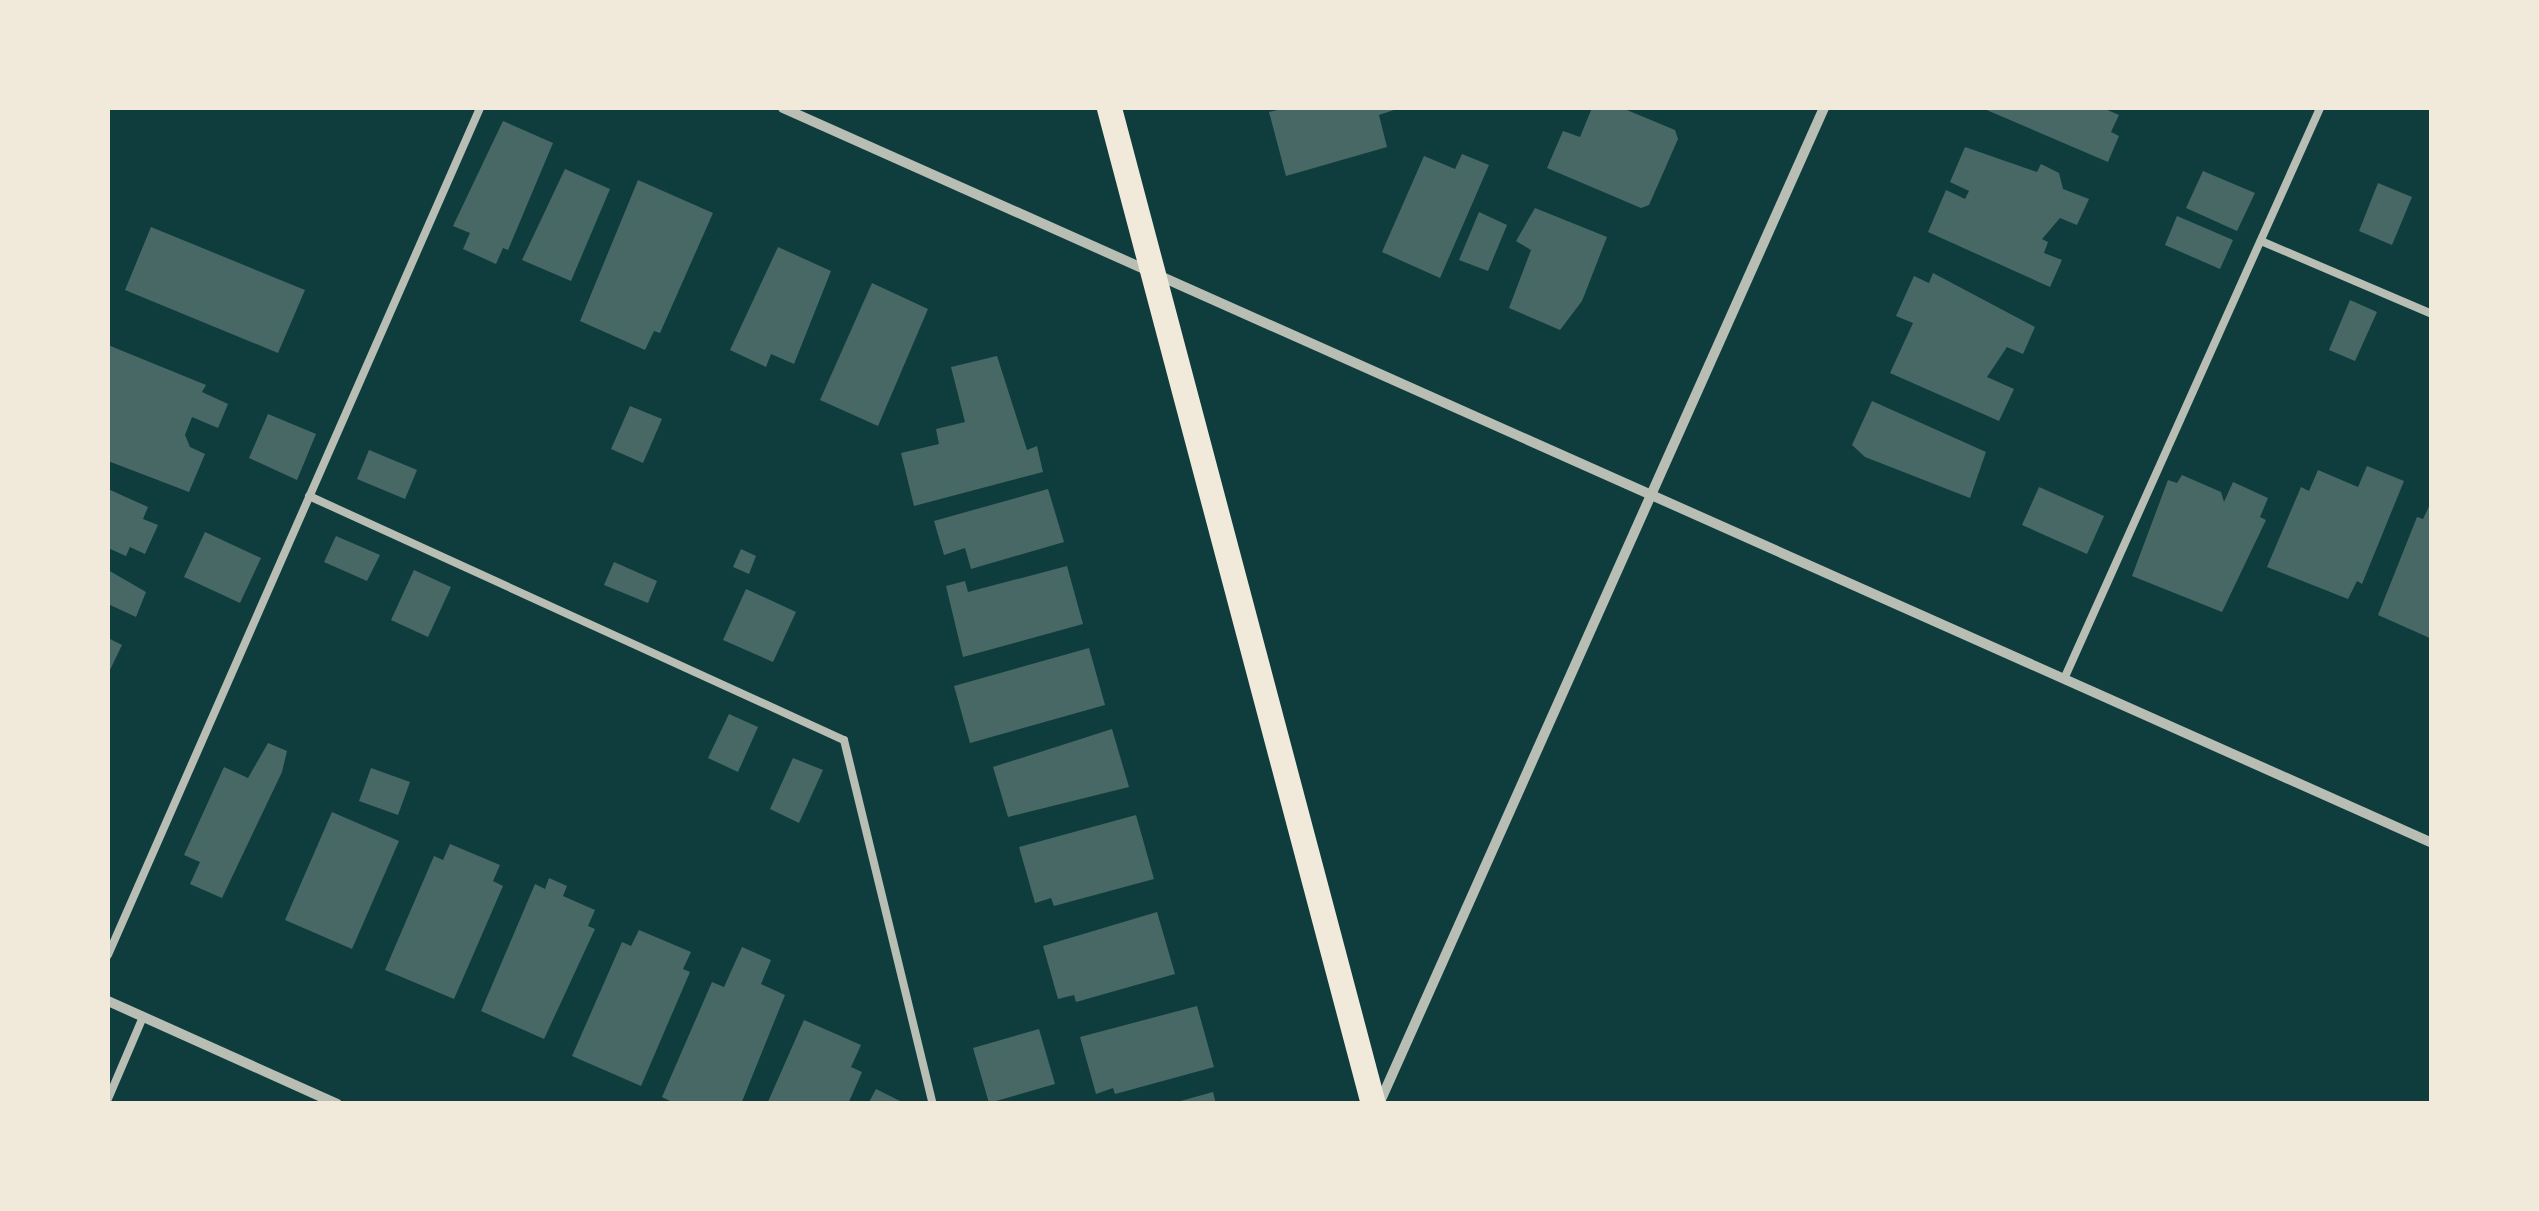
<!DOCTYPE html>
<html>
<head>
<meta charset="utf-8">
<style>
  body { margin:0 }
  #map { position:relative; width:2539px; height:1211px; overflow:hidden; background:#0f3d3e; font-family:"Source Sans 3",sans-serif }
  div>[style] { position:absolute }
  .building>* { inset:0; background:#486865 }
  .service>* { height:8px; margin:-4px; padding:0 4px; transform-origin:4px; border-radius:4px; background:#b8beb3 }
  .minor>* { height:10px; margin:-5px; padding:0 5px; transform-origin:5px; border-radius:5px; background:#b8beb3 }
  .primary>* { height:25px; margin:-12.5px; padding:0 12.5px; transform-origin:12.5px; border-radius:12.5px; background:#f1e9da }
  span { translate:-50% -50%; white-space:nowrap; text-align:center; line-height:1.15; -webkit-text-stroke:10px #f1e9da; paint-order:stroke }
  .frame { position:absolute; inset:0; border:110px solid #f1e9da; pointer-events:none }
</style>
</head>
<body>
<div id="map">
  <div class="building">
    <i style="clip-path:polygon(1286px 108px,1400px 108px,1379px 115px,1387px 147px,1286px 176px,1269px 112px)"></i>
    <i style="clip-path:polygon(1592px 108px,1622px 108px,1675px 130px,1678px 139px,1649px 205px,1641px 208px,1547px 168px,1563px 131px,1580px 137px)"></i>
    <i style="clip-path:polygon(1982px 108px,2103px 108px,2119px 115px,2111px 132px,2119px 136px,2108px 162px)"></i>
    <i style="clip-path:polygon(503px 121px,553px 143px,508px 250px,503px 248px,496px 264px,463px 249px,470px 233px,453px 226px)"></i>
    <i style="clip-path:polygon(1965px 147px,2037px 172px,2041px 164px,2059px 173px,2063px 189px,2089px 199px,2077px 225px,2060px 218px,2042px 239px,2048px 242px,2044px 253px,2062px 260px,2050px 287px,1928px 232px,1946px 190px,1965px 199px,1969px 191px,1950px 182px)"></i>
    <i style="clip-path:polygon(1462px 154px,1489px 165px,1440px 278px,1382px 252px,1424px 156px,1455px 169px)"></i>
    <i style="clip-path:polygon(565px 169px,610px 189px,571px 281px,522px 260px)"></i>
    <i style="clip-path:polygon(2203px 171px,2255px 193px,2237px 231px,2186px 208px)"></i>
    <i style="clip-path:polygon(638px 180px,713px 213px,660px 333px,654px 331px,645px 350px,580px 321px)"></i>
    <i style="clip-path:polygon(2378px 183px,2412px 197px,2392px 245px,2359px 231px)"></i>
    <i style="clip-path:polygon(1535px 208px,1607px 237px,1582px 301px,1560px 330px,1509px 308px,1531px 250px,1516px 241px)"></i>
    <i style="clip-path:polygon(1479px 212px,1507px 225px,1488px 271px,1459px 260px)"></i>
    <i style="clip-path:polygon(2177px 216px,2233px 240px,2220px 269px,2165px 245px)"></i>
    <i style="clip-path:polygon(151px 227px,305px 290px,278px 353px,125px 290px)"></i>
    <i style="clip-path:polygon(778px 247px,831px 271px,794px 364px,771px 354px,766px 367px,730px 350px)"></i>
    <i style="clip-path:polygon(1933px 273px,2035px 327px,2023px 354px,2007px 347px,1987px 377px,2014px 389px,1999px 421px,1890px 373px,1913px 323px,1896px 316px,1914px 276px,1929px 283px)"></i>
    <i style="clip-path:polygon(872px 283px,928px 309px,878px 426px,820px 400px)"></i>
    <i style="clip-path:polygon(2350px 300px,2377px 312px,2355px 361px,2329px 350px)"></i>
    <i style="clip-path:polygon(108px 345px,206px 385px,202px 392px,228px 404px,218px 428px,192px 417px,185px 435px,190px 447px,205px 454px,189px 492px,108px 461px)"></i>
    <i style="clip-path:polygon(997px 356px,1027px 450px,1037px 446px,1043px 472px,914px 506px,901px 453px,939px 444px,936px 429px,965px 422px,951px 367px)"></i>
    <i style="clip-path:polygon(1872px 401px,1986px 452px,1970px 498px,1865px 457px,1852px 445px)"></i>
    <i style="clip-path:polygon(630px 406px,662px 419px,643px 463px,611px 449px)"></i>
    <i style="clip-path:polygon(268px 414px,316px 434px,297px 480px,249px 458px)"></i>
    <i style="clip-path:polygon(369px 450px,417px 470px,405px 499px,357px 479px)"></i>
    <i style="clip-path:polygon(2367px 466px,2404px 481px,2362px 584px,2357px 581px,2348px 599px,2267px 567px,2301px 487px,2309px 491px,2318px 470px,2358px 487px)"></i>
    <i style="clip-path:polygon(2182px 475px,2221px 492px,2224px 502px,2233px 482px,2268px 498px,2260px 517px,2266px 520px,2222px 612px,2132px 576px,2168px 480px,2177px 483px)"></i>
    <i style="clip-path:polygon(2039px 487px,2104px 516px,2087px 554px,2022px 525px)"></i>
    <i style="clip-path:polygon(108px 489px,148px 507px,143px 519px,158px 525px,145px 554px,130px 547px,126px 556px,108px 548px)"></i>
    <i style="clip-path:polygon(1048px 489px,1064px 542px,971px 569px,965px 548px,944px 555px,934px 521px)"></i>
    <i style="clip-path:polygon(2432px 500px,2432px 639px,2378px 615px,2417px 517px,2423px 519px)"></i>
    <i style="clip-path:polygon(205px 532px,261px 558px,240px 603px,184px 577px)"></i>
    <i style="clip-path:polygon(336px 536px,380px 555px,367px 581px,324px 562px)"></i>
    <i style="clip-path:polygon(741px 549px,756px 556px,749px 574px,733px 567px)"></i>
    <i style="clip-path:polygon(614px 562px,657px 581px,648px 603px,604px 585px)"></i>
    <i style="clip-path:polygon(1067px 566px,1083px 624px,963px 657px,946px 586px,965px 581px,968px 592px)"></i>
    <i style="clip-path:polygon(108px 570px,146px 592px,136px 617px,108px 604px)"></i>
    <i style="clip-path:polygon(414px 570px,451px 587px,428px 637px,391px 620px)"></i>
    <i style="clip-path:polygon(746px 589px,796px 612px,773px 662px,723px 640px)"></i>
    <i style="clip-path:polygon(108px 638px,122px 645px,108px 674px)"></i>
    <i style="clip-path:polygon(1089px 648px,1105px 705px,970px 743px,954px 686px)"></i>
    <i style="clip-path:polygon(729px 714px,758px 727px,738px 772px,708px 758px)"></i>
    <i style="clip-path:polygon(1112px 729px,1129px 787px,1008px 817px,993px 767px)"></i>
    <i style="clip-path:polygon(268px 743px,287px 751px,282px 772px,222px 898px,190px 884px,200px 862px,184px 855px,224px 767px,248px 778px)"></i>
    <i style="clip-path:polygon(793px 758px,823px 770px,799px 823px,770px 809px)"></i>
    <i style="clip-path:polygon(371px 768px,410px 782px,398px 815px,359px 801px)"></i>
    <i style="clip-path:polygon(332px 812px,399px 841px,352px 949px,285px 920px)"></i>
    <i style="clip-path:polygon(1136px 815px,1154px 879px,1054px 906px,1051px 898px,1035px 903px,1019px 847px)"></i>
    <i style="clip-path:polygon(450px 844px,500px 865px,493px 881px,503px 886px,454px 999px,385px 970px,434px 856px,443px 860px)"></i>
    <i style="clip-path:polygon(549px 878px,567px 886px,563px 896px,595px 910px,588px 926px,595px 929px,544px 1039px,481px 1011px,535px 884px,545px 889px)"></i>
    <i style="clip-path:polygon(1157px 912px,1175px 974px,1076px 1002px,1074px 995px,1058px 999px,1043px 946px)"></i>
    <i style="clip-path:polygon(639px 930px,691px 952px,683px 969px,690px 972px,641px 1086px,572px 1056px,622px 942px,631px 946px)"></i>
    <i style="clip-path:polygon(742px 947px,771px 960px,761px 984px,785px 995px,741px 1104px,676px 1104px,662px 1097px,712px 982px,724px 987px)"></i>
    <i style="clip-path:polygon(1197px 1006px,1214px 1067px,1115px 1094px,1113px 1088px,1096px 1094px,1080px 1037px)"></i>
    <i style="clip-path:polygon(804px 1020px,861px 1045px,851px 1067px,862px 1072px,848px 1104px,767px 1104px)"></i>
    <i style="clip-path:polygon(1039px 1029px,1055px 1084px,989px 1103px,973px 1048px)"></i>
    <i style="clip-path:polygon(876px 1089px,906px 1104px,868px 1104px)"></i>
    <i style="clip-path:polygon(1213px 1092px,1216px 1104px,1177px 1104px,1177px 1102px)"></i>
  </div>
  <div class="service">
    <i style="left:2261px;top:241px;width:186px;rotate:23.1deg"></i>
    <i style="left:309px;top:496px;width:588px;rotate:24.52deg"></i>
    <i style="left:844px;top:740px;width:375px;rotate:76.3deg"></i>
    <i style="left:2064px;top:679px;width:626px;rotate:-65.85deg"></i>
    <i style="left:108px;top:955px;width:925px;rotate:-66.29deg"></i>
    <i style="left:108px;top:1099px;width:89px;rotate:-66.9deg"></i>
  </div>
  <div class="minor">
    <i style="left:783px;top:108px;width:1805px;rotate:24.02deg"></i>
    <i style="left:108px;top:1001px;width:251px;rotate:24.2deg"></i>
    <i style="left:1379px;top:1104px;width:1091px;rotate:-65.93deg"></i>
  </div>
  <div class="primary">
    <i style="left:1109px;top:108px;width:1030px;rotate:75.15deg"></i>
  </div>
  <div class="frame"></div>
</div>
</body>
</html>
